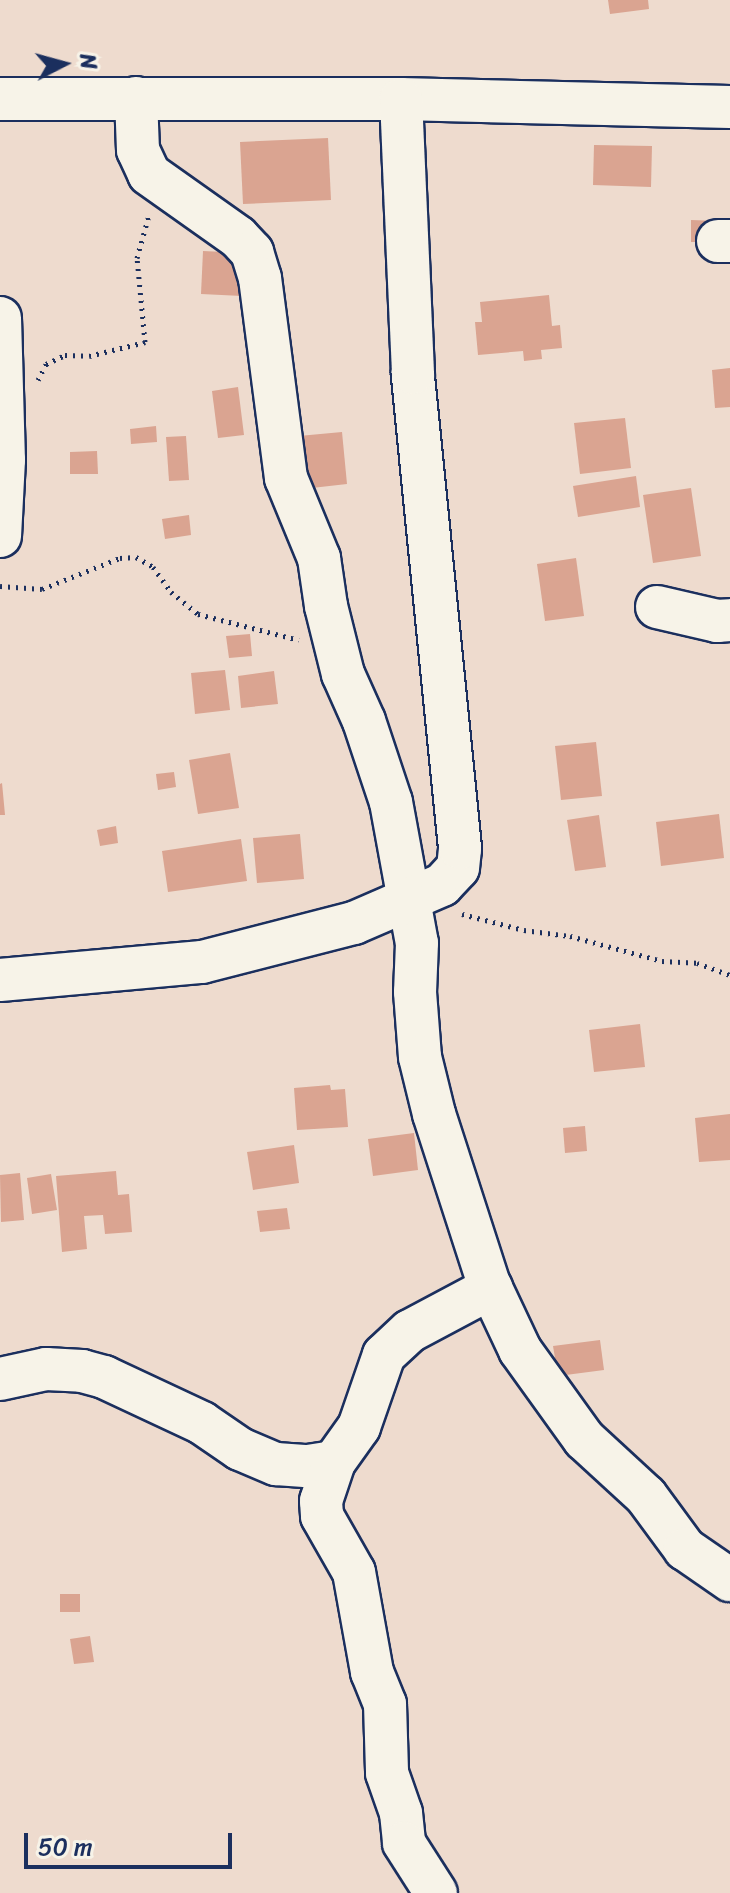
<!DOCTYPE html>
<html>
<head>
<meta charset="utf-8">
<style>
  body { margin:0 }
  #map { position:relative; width:730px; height:1893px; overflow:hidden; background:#eedbce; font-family:Sriracha,sans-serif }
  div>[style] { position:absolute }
  .building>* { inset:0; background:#daa491 }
  .path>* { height:5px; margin-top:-2.5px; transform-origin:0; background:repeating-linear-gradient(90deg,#1b2f5e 0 2px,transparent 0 8px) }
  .roads { filter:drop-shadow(2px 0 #1b2f5e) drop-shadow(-2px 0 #1b2f5e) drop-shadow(0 2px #1b2f5e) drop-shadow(0 -2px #1b2f5e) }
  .minor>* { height:42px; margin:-21px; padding:0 21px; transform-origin:21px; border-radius:21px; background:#f7f3e8 }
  span { translate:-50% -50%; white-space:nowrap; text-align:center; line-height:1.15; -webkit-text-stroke:8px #f7f3e8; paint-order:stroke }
  .north { position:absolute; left:24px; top:24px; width:80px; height:80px; -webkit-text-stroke:6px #f7f3e8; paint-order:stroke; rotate:84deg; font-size:22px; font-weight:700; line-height:32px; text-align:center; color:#1b2f5e }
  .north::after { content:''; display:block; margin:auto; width:28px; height:36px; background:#1b2f5e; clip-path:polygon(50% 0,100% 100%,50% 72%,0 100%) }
  .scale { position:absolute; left:24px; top:1833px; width:208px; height:36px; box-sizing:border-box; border:4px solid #1b2f5e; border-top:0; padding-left:10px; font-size:24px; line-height:28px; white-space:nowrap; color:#1b2f5e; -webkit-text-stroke:6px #f7f3e8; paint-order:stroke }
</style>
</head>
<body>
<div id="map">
  <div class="building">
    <i style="clip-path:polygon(608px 0,648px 0,649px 9px,610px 14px)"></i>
    <i style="clip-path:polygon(328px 138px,331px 200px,243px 204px,240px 142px)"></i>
    <i style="clip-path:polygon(594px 145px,652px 146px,651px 187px,593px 185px)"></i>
    <i style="clip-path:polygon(691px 220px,719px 221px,719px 242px,691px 242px)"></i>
    <i style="clip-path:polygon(203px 251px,244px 253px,242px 296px,201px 294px)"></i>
    <i style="clip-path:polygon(549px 295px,552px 326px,560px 325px,562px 348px,541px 350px,542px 359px,524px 361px,523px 351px,478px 355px,475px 322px,482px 322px,480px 302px)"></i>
    <i style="clip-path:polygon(730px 368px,730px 407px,715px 408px,712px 370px)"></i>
    <i style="clip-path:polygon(238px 387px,244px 435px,218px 438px,212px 391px)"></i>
    <i style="clip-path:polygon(625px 418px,631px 468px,580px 474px,574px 423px)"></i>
    <i style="clip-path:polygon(156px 426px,157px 442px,131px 444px,130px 429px)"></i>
    <i style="clip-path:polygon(342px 432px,347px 484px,294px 490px,288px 437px)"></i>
    <i style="clip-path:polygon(186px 436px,189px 480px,169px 481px,166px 437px)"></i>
    <i style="clip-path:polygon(97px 451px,98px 474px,70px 474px,70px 452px)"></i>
    <i style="clip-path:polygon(636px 476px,640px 507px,578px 517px,573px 486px)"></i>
    <i style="clip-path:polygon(691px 488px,701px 556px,653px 563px,643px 495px)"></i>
    <i style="clip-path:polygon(189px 515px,191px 535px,165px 539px,162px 519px)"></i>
    <i style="clip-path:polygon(576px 558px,584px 616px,545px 621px,537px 564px)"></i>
    <i style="clip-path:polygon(250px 634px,252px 656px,229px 658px,226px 636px)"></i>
    <i style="clip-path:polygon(225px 670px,230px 710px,195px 714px,191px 673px)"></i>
    <i style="clip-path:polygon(274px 671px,278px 704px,241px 708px,238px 676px)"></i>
    <i style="clip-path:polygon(596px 742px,602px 796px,561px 800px,555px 746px)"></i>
    <i style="clip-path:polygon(230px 753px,239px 808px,198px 814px,189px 760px)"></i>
    <i style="clip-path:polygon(174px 772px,176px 787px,158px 790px,156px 774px)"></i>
    <i style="clip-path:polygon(2px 783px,5px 815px,0 815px,0 784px)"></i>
    <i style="clip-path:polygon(719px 814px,724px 858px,661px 866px,656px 822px)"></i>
    <i style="clip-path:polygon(599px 815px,606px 867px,575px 871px,567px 820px)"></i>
    <i style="clip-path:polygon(116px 826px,118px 843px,100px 846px,97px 830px)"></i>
    <i style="clip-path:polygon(300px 834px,304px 879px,257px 883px,253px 838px)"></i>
    <i style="clip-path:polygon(241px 839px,247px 881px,168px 892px,162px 851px)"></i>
    <i style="clip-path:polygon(640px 1024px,645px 1067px,594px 1072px,589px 1030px)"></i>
    <i style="clip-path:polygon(330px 1085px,331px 1090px,345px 1089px,348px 1127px,297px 1130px,294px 1088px)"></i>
    <i style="clip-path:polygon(730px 1114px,730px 1160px,699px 1162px,695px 1118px)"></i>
    <i style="clip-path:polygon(585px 1126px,587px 1151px,565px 1153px,563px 1128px)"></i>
    <i style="clip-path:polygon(414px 1133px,418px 1170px,373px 1176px,368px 1139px)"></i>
    <i style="clip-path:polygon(294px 1145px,299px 1183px,253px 1190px,247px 1152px)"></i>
    <i style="clip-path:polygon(116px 1171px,118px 1195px,129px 1194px,132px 1232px,105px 1234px,103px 1215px,84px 1216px,87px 1249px,62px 1252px,56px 1176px)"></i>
    <i style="clip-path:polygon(20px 1173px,24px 1220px,1px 1222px,0 1175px)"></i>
    <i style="clip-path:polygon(51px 1174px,57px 1210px,32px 1214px,27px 1178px)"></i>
    <i style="clip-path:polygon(287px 1208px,290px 1229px,260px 1232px,257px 1211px)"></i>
    <i style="clip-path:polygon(600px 1340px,604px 1370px,558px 1376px,553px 1346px)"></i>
    <i style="clip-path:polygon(60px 1594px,80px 1594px,80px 1612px,60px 1612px)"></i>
    <i style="clip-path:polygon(90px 1636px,94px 1662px,74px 1664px,70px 1639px)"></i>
  </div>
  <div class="path">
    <i style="left:38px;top:380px;width:18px;rotate:-63deg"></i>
    <i style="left:46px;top:364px;width:21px;rotate:-25deg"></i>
    <i style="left:65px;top:355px;width:24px;rotate:2deg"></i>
    <i style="left:89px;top:356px;width:58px;rotate:-14deg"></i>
    <i style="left:145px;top:342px;width:84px;rotate:-95.4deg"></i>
    <i style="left:137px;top:258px;width:45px;rotate:-74.4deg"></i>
    <i style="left:0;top:586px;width:42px;rotate:4.1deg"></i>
    <i style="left:42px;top:589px;width:84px;rotate:-21.7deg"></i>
    <i style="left:120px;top:558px;width:16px;rotate:-4deg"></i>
    <i style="left:136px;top:557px;width:20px;rotate:30deg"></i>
    <i style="left:153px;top:567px;width:31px;rotate:54deg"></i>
    <i style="left:171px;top:592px;width:35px;rotate:39deg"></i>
    <i style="left:198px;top:614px;width:104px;rotate:14.4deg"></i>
    <i style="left:462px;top:914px;width:64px;rotate:14.5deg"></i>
    <i style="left:524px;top:930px;width:46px;rotate:7.4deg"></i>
    <i style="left:570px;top:936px;width:95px;rotate:15.2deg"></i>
    <i style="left:662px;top:961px;width:35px;rotate:3deg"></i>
    <i style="left:697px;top:963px;width:35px;rotate:20deg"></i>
  </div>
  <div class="roads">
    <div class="minor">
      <i style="left:136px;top:98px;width:52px;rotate:87.8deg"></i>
      <i style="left:138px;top:150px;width:26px;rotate:65deg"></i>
      <i style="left:149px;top:174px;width:109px;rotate:35.3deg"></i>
      <i style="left:238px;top:237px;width:21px;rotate:47deg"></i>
      <i style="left:252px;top:252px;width:27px;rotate:73deg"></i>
      <i style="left:260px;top:278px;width:202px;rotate:82.6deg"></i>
      <i style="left:286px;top:478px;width:87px;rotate:67.6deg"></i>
      <i style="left:319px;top:558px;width:49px;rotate:81.7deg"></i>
      <i style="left:326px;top:606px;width:70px;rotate:76deg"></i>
      <i style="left:343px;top:674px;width:51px;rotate:65.9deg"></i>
      <i style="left:364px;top:721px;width:85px;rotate:71.6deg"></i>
      <i style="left:391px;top:802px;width:143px;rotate:79.6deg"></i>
      <i style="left:417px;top:943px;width:49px;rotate:92.3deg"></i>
      <i style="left:415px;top:992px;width:65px;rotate:85.6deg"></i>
      <i style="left:420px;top:1057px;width:59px;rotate:76.2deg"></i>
      <i style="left:434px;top:1114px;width:179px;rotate:72.1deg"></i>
      <i style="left:489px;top:1284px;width:73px;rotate:64.8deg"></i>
      <i style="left:520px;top:1350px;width:110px;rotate:54.3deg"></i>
      <i style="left:584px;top:1439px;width:84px;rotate:42.6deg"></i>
      <i style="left:646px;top:1496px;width:66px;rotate:53.7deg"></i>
      <i style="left:685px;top:1549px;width:55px;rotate:34.6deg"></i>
      <i style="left:0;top:99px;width:401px"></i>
      <i style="left:401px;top:99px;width:329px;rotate:1.4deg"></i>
      <i style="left:718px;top:241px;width:12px"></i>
      <i style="left:0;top:318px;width:142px;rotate:88.4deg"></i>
      <i style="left:4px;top:460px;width:76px;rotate:93deg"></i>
      <i style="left:657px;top:607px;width:62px;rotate:13.1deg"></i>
      <i style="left:717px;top:621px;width:13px;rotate:-4deg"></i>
      <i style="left:0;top:980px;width:203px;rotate:-5.1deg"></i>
      <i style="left:202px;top:962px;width:157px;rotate:-14.4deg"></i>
      <i style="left:354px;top:923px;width:96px;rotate:-23.4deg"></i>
      <i style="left:442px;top:885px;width:23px;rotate:-47deg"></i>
      <i style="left:458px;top:868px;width:20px;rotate:-84deg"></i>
      <i style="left:460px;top:848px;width:477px;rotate:-95.7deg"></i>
      <i style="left:413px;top:373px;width:274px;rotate:-92.5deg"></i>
      <i style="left:0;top:1379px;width:47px;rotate:-12.3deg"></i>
      <i style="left:46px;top:1369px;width:36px;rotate:3deg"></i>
      <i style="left:82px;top:1371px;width:23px;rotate:15deg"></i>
      <i style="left:104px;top:1377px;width:108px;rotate:25.1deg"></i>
      <i style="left:202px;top:1423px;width:46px;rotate:34.4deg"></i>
      <i style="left:240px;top:1449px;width:39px;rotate:23deg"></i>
      <i style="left:276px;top:1464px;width:32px;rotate:4deg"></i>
      <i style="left:308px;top:1466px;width:26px;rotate:-9deg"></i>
      <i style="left:334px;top:1462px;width:43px;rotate:-54.5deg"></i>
      <i style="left:359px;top:1427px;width:76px;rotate:-70.9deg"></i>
      <i style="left:384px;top:1355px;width:35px;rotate:-43deg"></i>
      <i style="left:410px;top:1331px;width:92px;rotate:-28deg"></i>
      <i style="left:334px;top:1462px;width:41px;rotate:108.4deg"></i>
      <i style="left:321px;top:1501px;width:15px;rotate:86deg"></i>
      <i style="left:322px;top:1516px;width:64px;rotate:60.3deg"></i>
      <i style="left:354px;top:1572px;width:102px;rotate:79.8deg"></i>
      <i style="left:372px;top:1672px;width:35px;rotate:68deg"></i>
      <i style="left:385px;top:1704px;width:69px;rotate:88.3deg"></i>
      <i style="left:387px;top:1773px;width:42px;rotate:70.7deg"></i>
      <i style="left:401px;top:1813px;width:30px;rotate:84deg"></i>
      <i style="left:404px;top:1843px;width:59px;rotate:57.4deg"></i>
    </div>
  </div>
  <div class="north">N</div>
  <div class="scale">50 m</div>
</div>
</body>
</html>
